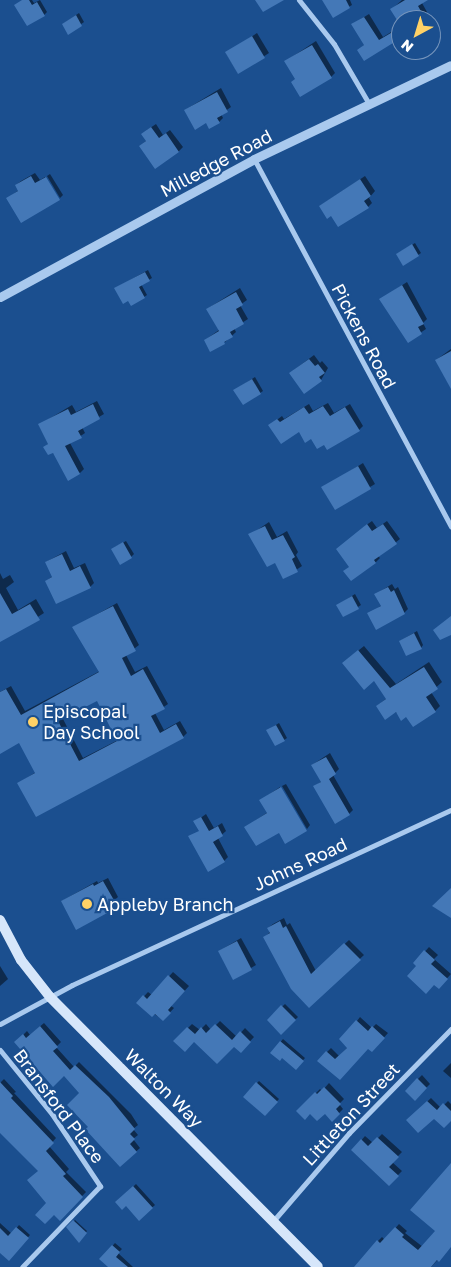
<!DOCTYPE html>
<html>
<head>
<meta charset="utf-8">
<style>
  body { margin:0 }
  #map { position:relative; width:451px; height:1267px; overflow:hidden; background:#1b4f8f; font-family:"Golos Text",sans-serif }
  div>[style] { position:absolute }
  .shadow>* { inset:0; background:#0007 }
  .building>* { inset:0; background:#4478b7 }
  .minor>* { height:5px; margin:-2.5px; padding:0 2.5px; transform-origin:2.5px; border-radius:2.5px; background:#a9c9ee }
  .tertiary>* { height:9px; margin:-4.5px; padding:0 4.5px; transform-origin:4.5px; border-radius:4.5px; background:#a9c9ee }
  .secondary>* { height:10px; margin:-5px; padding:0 5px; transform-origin:5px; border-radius:5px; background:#d6e6fa }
  .dots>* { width:14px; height:14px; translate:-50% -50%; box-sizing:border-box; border:2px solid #1b4f8f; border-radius:50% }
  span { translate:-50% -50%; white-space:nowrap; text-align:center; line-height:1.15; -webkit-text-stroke:4.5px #1b4f8f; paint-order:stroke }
  .street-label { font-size:18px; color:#fff }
  .poi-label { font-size:18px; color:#fff }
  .left { translate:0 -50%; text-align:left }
  .north { position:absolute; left:391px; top:10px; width:50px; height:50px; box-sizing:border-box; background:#1b4f8f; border:1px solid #7695bc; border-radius:50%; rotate:219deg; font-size:14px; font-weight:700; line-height:20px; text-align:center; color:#fff }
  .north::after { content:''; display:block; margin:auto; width:18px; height:22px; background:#ffd166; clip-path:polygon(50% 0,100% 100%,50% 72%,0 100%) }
</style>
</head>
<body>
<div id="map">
  <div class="shadow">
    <i style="clip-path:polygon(22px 0,32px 0,34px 3px,40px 0,47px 12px,44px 15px)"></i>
    <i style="clip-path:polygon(324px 0,350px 0,352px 5px,333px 16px)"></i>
    <i style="clip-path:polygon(402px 0,424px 0,422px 3px,427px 12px,424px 15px,427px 20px,401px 20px,401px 24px,392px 9px)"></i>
    <i style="clip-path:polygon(79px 13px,84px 22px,69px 33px,63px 24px)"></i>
    <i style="clip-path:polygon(369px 14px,383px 37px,401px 26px,401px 40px,399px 41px,397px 39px,359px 50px,365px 44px,353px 24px)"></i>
    <i style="clip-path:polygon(257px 33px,269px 53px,238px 73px,226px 53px)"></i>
    <i style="clip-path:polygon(316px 41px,335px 73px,331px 77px,296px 78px,286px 61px)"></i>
    <i style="clip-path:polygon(221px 88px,231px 107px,221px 114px,223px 118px,219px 122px,206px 122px,185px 110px)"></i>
    <i style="clip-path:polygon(156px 124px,163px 135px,170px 130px,183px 147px,178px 152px,140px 146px,147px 140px,147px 130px)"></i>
    <i style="clip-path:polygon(35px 173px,40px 180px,45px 177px,58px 200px,8px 198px,19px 190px,16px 185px,21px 181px)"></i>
    <i style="clip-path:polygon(50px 174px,63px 195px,60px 198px,47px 176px)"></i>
    <i style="clip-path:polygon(365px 176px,375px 191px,369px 198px,372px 203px,368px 207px,332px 215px,320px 206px)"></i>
    <i style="clip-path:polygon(415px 243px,421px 253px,418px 255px,397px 254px)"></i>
    <i style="clip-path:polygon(148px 270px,152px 278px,141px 284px,147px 295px,144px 297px,116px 288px)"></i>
    <i style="clip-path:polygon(407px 282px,427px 319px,423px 323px,426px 329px,408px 341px,381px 299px)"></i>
    <i style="clip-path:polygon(240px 288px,247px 300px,240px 305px,248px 319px,234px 328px,236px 332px,225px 342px,221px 337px,205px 340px,219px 330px,207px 309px)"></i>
    <i style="clip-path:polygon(451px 349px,451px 380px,436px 360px)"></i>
    <i style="clip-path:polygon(314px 355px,320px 363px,322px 361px,328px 368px,321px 380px,294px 370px)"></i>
    <i style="clip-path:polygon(255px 377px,263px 391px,260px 393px,235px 390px)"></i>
    <i style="clip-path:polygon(97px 401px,104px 414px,82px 427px,85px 433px,70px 443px,84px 469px,80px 473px,45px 447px,49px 443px,39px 425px,72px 405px,76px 412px)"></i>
    <i style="clip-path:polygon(328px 403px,334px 413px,350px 404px,363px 426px,359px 430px,324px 444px,299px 430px,270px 425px,282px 416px,284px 419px,309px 404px,313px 411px)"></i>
    <i style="clip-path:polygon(363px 463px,375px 484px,335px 508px,323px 488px)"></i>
    <i style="clip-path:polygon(372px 521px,377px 528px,387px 521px,400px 539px,378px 556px,380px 558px,376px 562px,351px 580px,350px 566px,365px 526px)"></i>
    <i style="clip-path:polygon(269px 522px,277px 537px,287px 531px,298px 552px,296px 555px,302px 566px,284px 578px,275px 561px,250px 535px)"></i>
    <i style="clip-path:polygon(126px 541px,134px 554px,131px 557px,115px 547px)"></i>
    <i style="clip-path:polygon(66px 551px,74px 568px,85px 563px,94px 583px,90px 587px,46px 581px,53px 576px,46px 562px)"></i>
    <i style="clip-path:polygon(0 573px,3px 579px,10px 575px,14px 582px,6px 588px,18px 610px,36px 599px,44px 613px,0 641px)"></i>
    <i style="clip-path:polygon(392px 584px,395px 589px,398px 587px,408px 609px,404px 613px,369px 614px,382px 605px,376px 594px)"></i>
    <i style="clip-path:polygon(355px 594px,361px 605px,344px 616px,338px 605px)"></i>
    <i style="clip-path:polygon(evenodd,117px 603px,139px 645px,126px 655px,135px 672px,147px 666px,168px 704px,155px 713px,164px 730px,180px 721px,187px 733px,183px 737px,19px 783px,36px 772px,20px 742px,0 746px,0 692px,11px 686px,25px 711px,100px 671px,73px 628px,117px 603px,97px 699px,118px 740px,83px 758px,62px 717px,97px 699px)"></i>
    <i style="clip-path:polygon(417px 631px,423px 645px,421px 648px,400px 641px)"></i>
    <i style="clip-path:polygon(364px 646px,396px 684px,429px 662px,442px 682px,431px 692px,440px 706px,435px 711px,407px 716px,377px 706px,387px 698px,374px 679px,349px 658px)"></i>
    <i style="clip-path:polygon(279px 723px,287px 738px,284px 740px,268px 730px)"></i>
    <i style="clip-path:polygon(330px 753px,339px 769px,333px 775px,353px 810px,349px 814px,314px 787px,322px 781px,312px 765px)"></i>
    <i style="clip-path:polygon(286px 784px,310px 825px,307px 829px,282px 786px)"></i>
    <i style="clip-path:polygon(280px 787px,305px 830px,279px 831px,246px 827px,268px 812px,261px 800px)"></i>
    <i style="clip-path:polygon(206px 814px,214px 828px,222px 823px,226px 831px,218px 838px,228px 857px,224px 861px,190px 837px,205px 829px,195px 822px)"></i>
    <i style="clip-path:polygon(108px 878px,118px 897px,111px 903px,113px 907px,77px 928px,62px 901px,97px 881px,98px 883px)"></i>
    <i style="clip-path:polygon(284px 918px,287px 925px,290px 923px,316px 971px,349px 940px,364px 955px,309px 1006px,265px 937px,270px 932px,268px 928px,273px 924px)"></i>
    <i style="clip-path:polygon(241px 938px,256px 965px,234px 978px,219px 951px)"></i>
    <i style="clip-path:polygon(429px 947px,438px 955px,434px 959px,451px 974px,439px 987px,415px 963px)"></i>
    <i style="clip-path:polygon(0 966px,8px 979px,0 986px)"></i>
    <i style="clip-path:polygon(173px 972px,189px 986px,171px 1006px,174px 1008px,163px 1020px,138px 1003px,148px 992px,152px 995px)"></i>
    <i style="clip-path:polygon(285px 1004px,298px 1017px,281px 1033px,268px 1020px)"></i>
    <i style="clip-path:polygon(360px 1017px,372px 1028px,376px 1024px,388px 1033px,372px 1051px,368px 1047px,343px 1075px,319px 1060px,331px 1048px,339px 1056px,348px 1047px,357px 1021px)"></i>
    <i style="clip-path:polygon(220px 1021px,237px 1037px,245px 1028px,254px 1037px,241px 1051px,234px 1045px,194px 1041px,175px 1041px,192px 1024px,200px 1030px,206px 1024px,211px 1030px)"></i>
    <i style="clip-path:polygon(44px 1023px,61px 1042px,56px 1047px,74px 1067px,79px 1062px,131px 1114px,138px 1125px,133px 1129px,138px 1135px,133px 1139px,140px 1148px,120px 1166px,89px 1127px,81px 1093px,64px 1074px,16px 1042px,27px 1031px,30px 1035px)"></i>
    <i style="clip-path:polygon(283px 1039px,305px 1058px,296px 1068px,282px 1057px,272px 1052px)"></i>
    <i style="clip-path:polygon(451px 1063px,451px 1078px,443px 1071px)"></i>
    <i style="clip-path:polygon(422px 1075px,430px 1084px,415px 1099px,406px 1091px)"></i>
    <i style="clip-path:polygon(4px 1079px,16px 1092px,14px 1093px,56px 1138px,49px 1146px,69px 1169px,66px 1172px,86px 1192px,60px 1219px,48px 1203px,39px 1170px,0 1123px,0 1083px)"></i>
    <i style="clip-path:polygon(259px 1081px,279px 1099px,265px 1114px,245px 1096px)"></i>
    <i style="clip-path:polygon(329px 1083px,344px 1099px,339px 1104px,343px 1109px,332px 1120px,325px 1112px,298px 1111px,320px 1089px,322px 1091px)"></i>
    <i style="clip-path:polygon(431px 1098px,441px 1108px,448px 1101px,451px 1104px,451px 1119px,434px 1117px,408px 1120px)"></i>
    <i style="clip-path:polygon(382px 1134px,402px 1152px,392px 1162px,402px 1171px,389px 1184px,353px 1150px,365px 1136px,373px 1143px)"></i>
    <i style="clip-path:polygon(451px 1164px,451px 1246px,431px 1267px,363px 1267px,378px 1241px,382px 1237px,385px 1240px,399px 1224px,407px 1231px,405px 1233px,423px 1247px,437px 1231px)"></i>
    <i style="clip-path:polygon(136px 1184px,155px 1205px,139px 1219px,126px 1204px,117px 1202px)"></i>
    <i style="clip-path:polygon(75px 1220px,87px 1231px,79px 1241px,68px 1227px)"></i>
    <i style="clip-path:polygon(0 1223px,12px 1234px,19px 1225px,30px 1235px,9px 1259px,0 1251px)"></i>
    <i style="clip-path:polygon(115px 1243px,122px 1249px,118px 1253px,133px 1267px,109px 1267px,101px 1259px)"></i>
  </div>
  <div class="building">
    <i style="clip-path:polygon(22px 0,29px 0,32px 5px,37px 2px,45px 16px,27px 26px,14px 5px)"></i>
    <i style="clip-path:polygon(255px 0,284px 0,263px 12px)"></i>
    <i style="clip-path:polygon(322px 0,346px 0,350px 8px,333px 18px)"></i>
    <i style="clip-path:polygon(405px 0,428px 0,418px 6px,426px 20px,397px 20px,390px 9px)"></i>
    <i style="clip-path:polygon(76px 15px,82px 26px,68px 35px,62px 24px)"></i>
    <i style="clip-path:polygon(364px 17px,379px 40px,401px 27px,401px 38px,364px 61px,357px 50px,364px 45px,351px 24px)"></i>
    <i style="clip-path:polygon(252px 36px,265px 58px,238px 74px,225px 52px)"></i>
    <i style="clip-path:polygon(312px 45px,332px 78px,300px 97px,291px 82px,295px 79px,284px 61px)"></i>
    <i style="clip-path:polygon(217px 92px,228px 112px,217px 118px,220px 123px,209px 129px,206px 123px,195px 130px,184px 110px)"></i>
    <i style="clip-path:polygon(151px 127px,159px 138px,166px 133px,179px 152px,155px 169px,139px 146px,146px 141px,141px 134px)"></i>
    <i style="clip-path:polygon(31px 176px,35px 183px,46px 177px,60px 200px,21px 223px,6px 198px,18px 191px,15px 185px)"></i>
    <i style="clip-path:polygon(360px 179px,371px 196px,364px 201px,369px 208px,338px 227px,331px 216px,327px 219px,319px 206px)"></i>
    <i style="clip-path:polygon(412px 244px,419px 256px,403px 266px,396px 254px)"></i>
    <i style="clip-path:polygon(145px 272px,150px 281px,139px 287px,145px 298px,131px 306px,128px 301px,123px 304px,114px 288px)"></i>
    <i style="clip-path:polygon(402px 285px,424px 324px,418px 327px,422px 334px,408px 343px,379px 299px)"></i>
    <i style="clip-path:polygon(236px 292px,243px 305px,236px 309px,244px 324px,230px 332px,233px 337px,224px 342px,225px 344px,210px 352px,204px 340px,219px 331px,206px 309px)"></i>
    <i style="clip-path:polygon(451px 351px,451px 389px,435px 360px)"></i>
    <i style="clip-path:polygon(309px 359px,315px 366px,318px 364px,325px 373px,319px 377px,322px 381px,304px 394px,289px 373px)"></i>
    <i style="clip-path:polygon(252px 379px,261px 394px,243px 405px,233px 390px)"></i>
    <i style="clip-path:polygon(93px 404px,100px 419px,78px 431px,82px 438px,65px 446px,80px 474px,68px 481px,53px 453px,48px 455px,43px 447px,48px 444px,38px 424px,68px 409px,71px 415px)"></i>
    <i style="clip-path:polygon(323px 406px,330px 416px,345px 407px,360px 431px,327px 450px,324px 445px,317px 449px,311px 439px,305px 443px,299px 432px,281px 444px,268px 425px,277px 419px,280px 422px,304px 407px,309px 414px)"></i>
    <i style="clip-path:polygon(358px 466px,371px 489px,335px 510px,321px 487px)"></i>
    <i style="clip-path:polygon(367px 524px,372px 531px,383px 524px,397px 544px,374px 560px,376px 563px,351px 581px,343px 571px,349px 567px,336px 549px)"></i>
    <i style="clip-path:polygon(265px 526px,272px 540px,283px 535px,295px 557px,292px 559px,298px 572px,283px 579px,275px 563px,267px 567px,248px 534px)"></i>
    <i style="clip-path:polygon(123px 542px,132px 558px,120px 565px,111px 549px)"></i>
    <i style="clip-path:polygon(62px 554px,70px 571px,80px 566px,91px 588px,56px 604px,45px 581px,52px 577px,45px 562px)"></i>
    <i style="clip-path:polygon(388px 587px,391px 592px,394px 590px,405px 614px,376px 630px,367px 613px,381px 606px,374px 594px)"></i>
    <i style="clip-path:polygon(0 593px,12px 614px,30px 604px,40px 620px,0 642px)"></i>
    <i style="clip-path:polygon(352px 596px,359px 609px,343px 617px,336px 605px)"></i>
    <i style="clip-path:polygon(evenodd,113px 606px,136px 651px,122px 658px,131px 676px,143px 669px,165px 709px,151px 716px,160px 733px,176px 724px,184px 738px,36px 817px,17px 783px,35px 773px,19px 743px,0 754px,0 692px,6px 689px,21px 715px,99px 672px,72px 627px,113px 606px,97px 701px,117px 741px,79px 761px,58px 721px,97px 701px)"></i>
    <i style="clip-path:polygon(451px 616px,451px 635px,440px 640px,433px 630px)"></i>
    <i style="clip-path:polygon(414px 633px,422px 649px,406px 656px,399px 641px)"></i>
    <i style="clip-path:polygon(358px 650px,390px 688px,424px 667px,438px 689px,426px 697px,436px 712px,413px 727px,406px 717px,401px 721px,396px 712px,385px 720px,376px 706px,386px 699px,374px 681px,364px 690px,342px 663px)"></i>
    <i style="clip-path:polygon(276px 725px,285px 741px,275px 746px,266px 730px)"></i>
    <i style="clip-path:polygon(326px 757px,336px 774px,329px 779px,350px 815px,335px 824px,313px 786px,321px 782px,311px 765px)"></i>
    <i style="clip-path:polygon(281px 787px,307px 831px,285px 844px,279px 833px,256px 846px,244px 827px,267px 813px,259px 800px)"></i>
    <i style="clip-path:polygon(201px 817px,209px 831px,218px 826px,223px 836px,213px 842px,225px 862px,208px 872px,188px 836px,199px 831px,193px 821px)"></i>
    <i style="clip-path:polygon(103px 881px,115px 902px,106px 907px,109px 912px,76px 930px,61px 901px,93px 884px,94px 886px)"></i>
    <i style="clip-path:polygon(451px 888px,451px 918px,432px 906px)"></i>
    <i style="clip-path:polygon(280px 921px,283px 928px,286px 926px,311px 974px,344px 943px,361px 960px,309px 1008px,291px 989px,263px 937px,270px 933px,267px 928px)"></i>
    <i style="clip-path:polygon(237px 941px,252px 970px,233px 980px,218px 951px)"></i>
    <i style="clip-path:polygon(424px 950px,435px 960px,431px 964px,448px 979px,439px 989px,434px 985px,426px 994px,407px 976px,416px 966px,413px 963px)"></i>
    <i style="clip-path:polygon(168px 975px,185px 991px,168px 1010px,171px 1013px,163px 1021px,155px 1014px,152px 1017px,136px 1003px,143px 995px,147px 999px)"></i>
    <i style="clip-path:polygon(281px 1005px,296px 1020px,281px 1035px,267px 1020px)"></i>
    <i style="clip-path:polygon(356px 1020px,368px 1031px,372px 1026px,385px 1038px,372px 1052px,368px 1049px,340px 1080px,317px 1061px,326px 1051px,335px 1059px,347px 1048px,339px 1039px)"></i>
    <i style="clip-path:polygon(215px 1024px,232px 1040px,240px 1031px,251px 1042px,241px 1053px,234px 1047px,217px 1064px,194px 1042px,185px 1052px,173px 1041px,187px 1027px,195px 1034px,201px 1027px,206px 1033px)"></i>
    <i style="clip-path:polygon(40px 1026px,58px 1047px,53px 1051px,70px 1070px,75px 1065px,109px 1097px,135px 1129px,130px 1134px,135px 1139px,130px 1144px,137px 1152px,120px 1167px,85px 1129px,88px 1127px,67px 1105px,79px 1093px,64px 1076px,53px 1087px,14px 1042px,23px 1034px,26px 1038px)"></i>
    <i style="clip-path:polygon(280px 1041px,304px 1061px,296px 1070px,282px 1058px,280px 1061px,270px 1053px)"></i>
    <i style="clip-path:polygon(417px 1078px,427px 1088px,415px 1101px,405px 1091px)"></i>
    <i style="clip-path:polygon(0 1082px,13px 1096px,11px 1098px,54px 1143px,46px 1151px,66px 1174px,63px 1176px,83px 1197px,60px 1221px,54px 1215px,45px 1224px,35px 1215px,46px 1203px,27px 1180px,38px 1171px,0 1133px)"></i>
    <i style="clip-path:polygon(256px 1082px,278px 1102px,265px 1116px,243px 1097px)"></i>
    <i style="clip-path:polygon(324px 1087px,341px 1104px,336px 1109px,340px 1114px,332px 1122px,325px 1114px,317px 1121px,310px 1114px,305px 1120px,296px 1111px,315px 1092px,317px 1094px)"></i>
    <i style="clip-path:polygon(427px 1101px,437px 1110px,443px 1103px,451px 1111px,451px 1121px,444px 1128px,434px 1119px,418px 1133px,406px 1120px)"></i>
    <i style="clip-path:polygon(377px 1137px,399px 1157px,389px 1167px,399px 1176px,389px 1186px,351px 1150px,361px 1139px,368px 1146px)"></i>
    <i style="clip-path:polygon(451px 1163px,451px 1247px,439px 1262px,437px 1260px,431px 1267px,354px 1267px,377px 1240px,380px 1243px,395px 1227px,404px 1235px,402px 1237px,418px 1250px,435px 1231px,410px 1210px)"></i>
    <i style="clip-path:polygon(133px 1186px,153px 1208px,139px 1221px,126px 1206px,122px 1210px,115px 1202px)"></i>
    <i style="clip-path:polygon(73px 1220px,87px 1233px,79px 1243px,66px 1227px)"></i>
    <i style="clip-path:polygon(16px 1227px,29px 1238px,9px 1261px,0 1253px,0 1228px,8px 1236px)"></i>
    <i style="clip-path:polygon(112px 1245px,120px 1252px,116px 1257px,128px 1267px,108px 1267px,99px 1259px)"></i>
  </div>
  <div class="minor">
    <i style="left:299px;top:0;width:56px;rotate:51.5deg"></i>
    <i style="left:334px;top:44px;width:69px;rotate:59.7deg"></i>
    <i style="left:254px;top:159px;width:417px;rotate:61.8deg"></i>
    <i style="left:0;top:1024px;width:82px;rotate:-28.4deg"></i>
    <i style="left:72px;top:985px;width:417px;rotate:-24.8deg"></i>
    <i style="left:0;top:1050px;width:82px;rotate:50.9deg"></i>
    <i style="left:52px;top:1114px;width:87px;rotate:56.3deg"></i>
    <i style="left:100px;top:1186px;width:112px;rotate:133.9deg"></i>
    <i style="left:274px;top:1220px;width:115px;rotate:-49.2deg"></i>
    <i style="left:349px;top:1133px;width:146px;rotate:-45.6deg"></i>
  </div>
  <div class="tertiary">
    <i style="left:0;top:297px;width:289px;rotate:-28.5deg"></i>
    <i style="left:254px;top:159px;width:218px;rotate:-25.5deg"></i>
  </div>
  <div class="secondary">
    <i style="left:0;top:920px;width:45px;rotate:62.3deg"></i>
    <i style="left:21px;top:960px;width:47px;rotate:51.9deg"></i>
    <i style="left:50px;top:997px;width:380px;rotate:45.2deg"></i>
  </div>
  <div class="dots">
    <i style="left:33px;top:722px;background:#ffd166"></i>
    <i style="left:87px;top:904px;background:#ffd166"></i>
  </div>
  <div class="street-label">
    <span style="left:216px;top:163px;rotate:-28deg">Milledge Road</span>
    <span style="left:364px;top:336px;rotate:62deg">Pickens Road</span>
    <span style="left:300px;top:864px;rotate:-25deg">Johns Road</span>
    <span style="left:164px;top:1088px;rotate:45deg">Walton Way</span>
    <span style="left:59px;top:1106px;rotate:53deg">Bransford Place</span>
    <span style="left:351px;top:1114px;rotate:-47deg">Littleton Street</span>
  </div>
  <div class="poi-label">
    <span class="left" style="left:43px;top:722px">Episcopal<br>Day School</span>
    <span class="left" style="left:97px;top:904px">Appleby Branch</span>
  </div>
  <div class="north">N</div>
</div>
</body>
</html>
